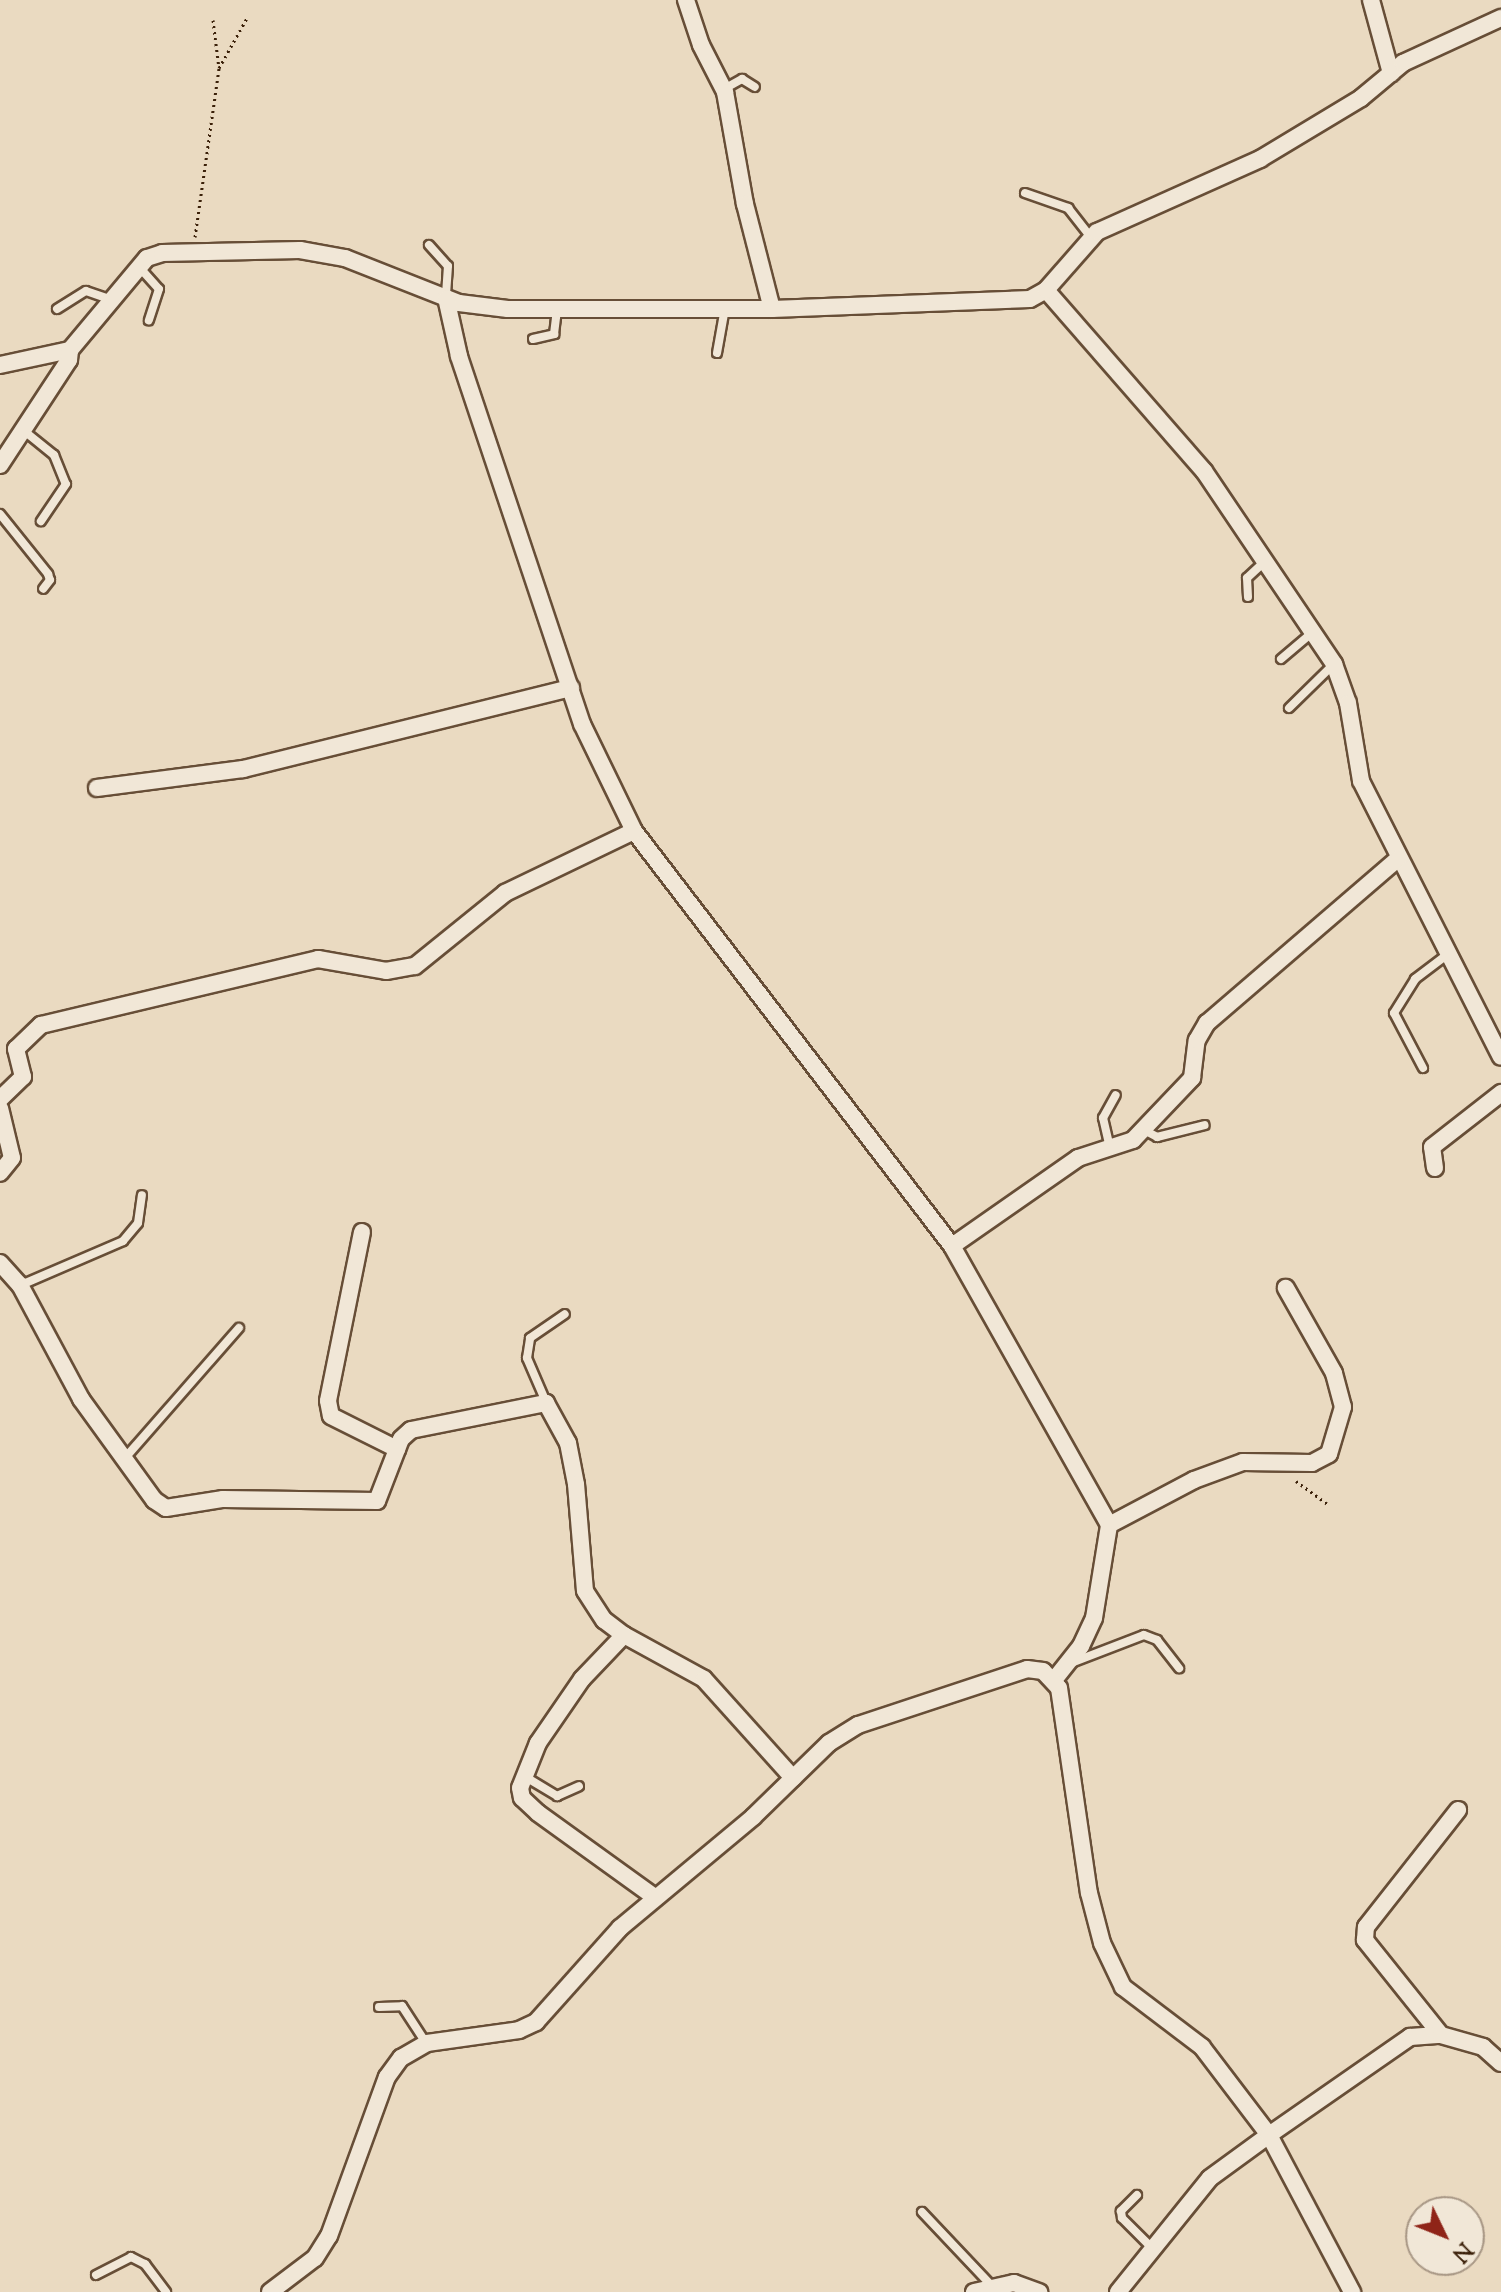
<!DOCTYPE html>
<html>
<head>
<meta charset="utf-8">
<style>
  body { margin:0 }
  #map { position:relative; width:1501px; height:2292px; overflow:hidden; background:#eadac1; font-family:"Sorts Mill Goudy",serif }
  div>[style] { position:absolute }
  .path>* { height:3px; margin-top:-1.5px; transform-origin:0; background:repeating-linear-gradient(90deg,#3b2009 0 2px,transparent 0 6px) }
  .roads { filter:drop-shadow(2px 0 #674e37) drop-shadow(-2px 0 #674e37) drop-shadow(0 2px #674e37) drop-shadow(0 -2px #674e37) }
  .lane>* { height:8px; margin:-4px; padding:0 4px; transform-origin:4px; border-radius:4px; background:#f1e7d7 }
  .street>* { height:16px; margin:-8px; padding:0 8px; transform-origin:8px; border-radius:8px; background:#f1e7d7 }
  span { translate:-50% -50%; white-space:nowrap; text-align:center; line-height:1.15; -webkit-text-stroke:7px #f1e7d7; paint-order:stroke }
  .north { position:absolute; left:1405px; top:2196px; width:80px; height:80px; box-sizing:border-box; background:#f1e7d7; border:2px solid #a89785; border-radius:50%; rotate:133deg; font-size:22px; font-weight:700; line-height:32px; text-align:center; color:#3b2009 }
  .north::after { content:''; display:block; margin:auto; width:28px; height:36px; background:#8f2418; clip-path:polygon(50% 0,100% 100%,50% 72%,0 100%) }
</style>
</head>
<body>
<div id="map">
  <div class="path">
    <i style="left:213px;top:20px;width:48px;rotate:82.9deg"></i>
    <i style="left:195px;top:237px;width:171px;rotate:-81.9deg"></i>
    <i style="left:219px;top:68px;width:57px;rotate:-60.8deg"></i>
    <i style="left:1296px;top:1481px;width:39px;rotate:36deg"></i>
  </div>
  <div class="roads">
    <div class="lane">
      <i style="left:724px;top:89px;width:21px;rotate:-29deg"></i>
      <i style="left:742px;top:79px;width:15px;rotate:32deg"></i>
      <i style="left:1025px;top:193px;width:46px;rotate:19.2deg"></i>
      <i style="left:1068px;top:208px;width:37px;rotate:52deg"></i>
      <i style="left:429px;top:245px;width:28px;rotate:48deg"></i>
      <i style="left:448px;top:266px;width:32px;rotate:94deg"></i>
      <i style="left:140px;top:268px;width:28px;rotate:48deg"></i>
      <i style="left:159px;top:289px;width:33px;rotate:108deg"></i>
      <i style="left:57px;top:309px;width:34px;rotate:-32deg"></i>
      <i style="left:86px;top:291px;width:28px;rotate:19deg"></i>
      <i style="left:533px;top:339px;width:22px;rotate:-13deg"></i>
      <i style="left:554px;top:334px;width:25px;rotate:-83deg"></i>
      <i style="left:717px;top:353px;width:46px;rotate:-79.9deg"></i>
      <i style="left:23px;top:430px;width:40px;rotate:39deg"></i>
      <i style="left:54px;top:455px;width:31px;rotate:68deg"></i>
      <i style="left:66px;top:484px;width:45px;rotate:124deg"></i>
      <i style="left:0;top:514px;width:77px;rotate:51.3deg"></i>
      <i style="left:48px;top:574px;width:6px;rotate:72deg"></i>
      <i style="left:50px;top:580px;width:11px;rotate:128deg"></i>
      <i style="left:1248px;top:597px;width:19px;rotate:-93deg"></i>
      <i style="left:1247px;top:578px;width:25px;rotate:-43deg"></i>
      <i style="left:1281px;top:659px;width:43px;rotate:-40.3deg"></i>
      <i style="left:1289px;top:708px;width:63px;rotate:-44.4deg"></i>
      <i style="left:1423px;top:1068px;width:62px;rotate:-117.8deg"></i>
      <i style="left:1394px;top:1013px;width:40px;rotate:-58deg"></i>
      <i style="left:1415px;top:979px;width:41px;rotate:-37.1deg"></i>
      <i style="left:1144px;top:1130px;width:15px;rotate:28deg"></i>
      <i style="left:1157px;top:1137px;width:49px;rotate:-14deg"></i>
      <i style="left:1110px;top:1148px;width:31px;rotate:-103deg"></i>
      <i style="left:1103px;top:1118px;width:26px;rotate:-61deg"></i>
      <i style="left:21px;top:1285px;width:111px;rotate:-23.3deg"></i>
      <i style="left:123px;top:1241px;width:23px;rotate:-50deg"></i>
      <i style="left:138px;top:1223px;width:28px;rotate:-82deg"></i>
      <i style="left:546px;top:1402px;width:48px;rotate:-113.4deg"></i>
      <i style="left:527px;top:1358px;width:20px;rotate:-81deg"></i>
      <i style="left:530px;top:1338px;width:42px;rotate:-34.4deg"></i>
      <i style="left:125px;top:1458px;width:173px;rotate:-48.8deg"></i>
      <i style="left:1071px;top:1663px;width:78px;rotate:-21deg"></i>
      <i style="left:1144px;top:1635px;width:14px;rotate:21deg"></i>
      <i style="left:1157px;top:1640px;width:36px;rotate:52deg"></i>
      <i style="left:524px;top:1776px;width:39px;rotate:31deg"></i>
      <i style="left:557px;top:1796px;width:24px;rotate:-24deg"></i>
      <i style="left:379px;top:2007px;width:23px;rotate:-2deg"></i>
      <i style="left:402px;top:2006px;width:44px;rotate:57deg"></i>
      <i style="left:1137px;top:2195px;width:23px;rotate:135deg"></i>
      <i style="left:1121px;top:2211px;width:7px;rotate:82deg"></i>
      <i style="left:1122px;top:2218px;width:42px;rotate:45deg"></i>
      <i style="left:922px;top:2212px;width:99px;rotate:46.6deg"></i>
      <i style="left:96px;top:2275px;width:39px;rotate:-27deg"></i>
      <i style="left:131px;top:2257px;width:16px;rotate:27deg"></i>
      <i style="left:145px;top:2264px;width:35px;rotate:53deg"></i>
    </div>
    <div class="street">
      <i style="left:686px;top:0;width:47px;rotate:71.6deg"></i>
      <i style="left:701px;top:45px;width:53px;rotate:62.9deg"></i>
      <i style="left:725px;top:92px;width:114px;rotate:79.9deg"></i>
      <i style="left:745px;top:204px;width:108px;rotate:75.6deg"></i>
      <i style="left:1371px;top:0;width:76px;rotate:74.7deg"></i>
      <i style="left:1046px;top:290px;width:240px;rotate:48.9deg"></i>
      <i style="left:1204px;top:471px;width:233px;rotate:56deg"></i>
      <i style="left:1334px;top:664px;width:41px;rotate:70.3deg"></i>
      <i style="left:1348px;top:703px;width:79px;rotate:80.5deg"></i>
      <i style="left:1361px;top:781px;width:309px;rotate:63.1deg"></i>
      <i style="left:0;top:365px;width:72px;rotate:-12.1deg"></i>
      <i style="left:70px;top:350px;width:120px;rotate:-50.1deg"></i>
      <i style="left:147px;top:258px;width:16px;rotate:-18deg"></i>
      <i style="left:162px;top:253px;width:138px;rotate:-1.2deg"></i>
      <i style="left:300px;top:250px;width:46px;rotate:10.1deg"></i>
      <i style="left:345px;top:258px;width:123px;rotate:21.5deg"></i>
      <i style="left:459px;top:303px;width:49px;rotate:7deg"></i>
      <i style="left:508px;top:309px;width:264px"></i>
      <i style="left:772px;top:309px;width:258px;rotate:-2.2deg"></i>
      <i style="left:1030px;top:299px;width:18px;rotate:-29deg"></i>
      <i style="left:1046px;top:290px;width:77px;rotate:-48.7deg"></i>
      <i style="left:1097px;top:232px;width:179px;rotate:-24.1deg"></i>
      <i style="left:1260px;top:159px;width:118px;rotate:-31.1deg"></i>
      <i style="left:1361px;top:98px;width:55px;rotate:-39.8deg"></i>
      <i style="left:1403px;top:63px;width:108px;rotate:-24.7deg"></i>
      <i style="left:0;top:465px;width:126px;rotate:-56.7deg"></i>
      <i style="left:69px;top:360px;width:10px;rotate:-84deg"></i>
      <i style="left:97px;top:788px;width:147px;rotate:-7.4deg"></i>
      <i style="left:243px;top:769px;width:338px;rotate:-13.9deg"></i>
      <i style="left:634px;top:831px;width:523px;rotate:52.54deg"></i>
      <i style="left:952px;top:1246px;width:320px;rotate:60.6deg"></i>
      <i style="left:0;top:1099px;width:32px;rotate:-44deg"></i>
      <i style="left:23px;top:1077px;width:29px;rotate:-104deg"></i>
      <i style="left:16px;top:1049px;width:35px;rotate:-44deg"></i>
      <i style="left:41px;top:1025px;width:285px;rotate:-13.4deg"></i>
      <i style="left:318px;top:959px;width:69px;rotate:10deg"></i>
      <i style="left:386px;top:971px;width:29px;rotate:-10deg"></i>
      <i style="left:415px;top:966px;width:116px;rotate:-39deg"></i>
      <i style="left:505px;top:893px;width:143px;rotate:-25.7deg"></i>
      <i style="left:634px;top:831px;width:119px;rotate:-115.9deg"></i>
      <i style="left:582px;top:724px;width:388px;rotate:-108.5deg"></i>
      <i style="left:459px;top:356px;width:59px;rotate:-102.6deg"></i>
      <i style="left:0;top:1108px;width:51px;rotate:76.5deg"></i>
      <i style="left:12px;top:1158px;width:19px;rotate:129deg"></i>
      <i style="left:1435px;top:1168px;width:21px;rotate:-98deg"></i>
      <i style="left:1432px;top:1147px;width:88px;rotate:-38deg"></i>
      <i style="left:362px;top:1232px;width:172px;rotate:101.4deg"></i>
      <i style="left:328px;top:1401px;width:15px;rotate:79deg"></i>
      <i style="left:331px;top:1416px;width:74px;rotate:26.6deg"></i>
      <i style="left:952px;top:1246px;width:154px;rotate:-34.9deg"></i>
      <i style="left:1078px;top:1158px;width:58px;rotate:-18.1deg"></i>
      <i style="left:1133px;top:1140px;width:86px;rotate:-46.4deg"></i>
      <i style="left:1192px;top:1078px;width:38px;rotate:-83deg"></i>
      <i style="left:1197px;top:1040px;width:20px;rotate:-60deg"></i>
      <i style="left:1207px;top:1023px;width:253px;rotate:-40.7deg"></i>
      <i style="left:0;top:1263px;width:30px;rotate:48deg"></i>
      <i style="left:20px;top:1285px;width:129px;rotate:61.8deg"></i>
      <i style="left:81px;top:1399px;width:125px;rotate:54.1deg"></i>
      <i style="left:154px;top:1500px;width:14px;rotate:34deg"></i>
      <i style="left:166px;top:1508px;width:58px;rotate:-9deg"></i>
      <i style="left:223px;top:1499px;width:154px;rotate:0.7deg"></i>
      <i style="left:377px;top:1501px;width:66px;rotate:-68.8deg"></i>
      <i style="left:401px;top:1439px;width:13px;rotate:-42deg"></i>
      <i style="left:411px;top:1430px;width:138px;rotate:-11.3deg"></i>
      <i style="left:546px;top:1403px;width:46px;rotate:61.2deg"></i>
      <i style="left:568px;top:1443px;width:42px;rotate:79deg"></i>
      <i style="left:576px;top:1484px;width:107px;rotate:85.2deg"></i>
      <i style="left:585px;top:1591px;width:35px;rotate:57deg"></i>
      <i style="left:604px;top:1620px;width:25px;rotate:37deg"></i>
      <i style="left:624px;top:1635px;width:91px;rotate:28.8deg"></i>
      <i style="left:704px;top:1679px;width:133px;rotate:48deg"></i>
      <i style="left:624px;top:1635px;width:61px;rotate:133.7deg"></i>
      <i style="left:582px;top:1679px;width:78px;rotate:124.5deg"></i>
      <i style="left:538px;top:1743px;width:48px;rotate:111.8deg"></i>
      <i style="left:520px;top:1788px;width:10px;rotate:79deg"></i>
      <i style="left:522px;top:1798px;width:22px;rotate:43deg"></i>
      <i style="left:538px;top:1813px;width:145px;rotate:35.8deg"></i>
      <i style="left:1054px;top:1680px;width:43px;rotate:-51.5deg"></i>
      <i style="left:1081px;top:1646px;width:31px;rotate:-65deg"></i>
      <i style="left:1094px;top:1618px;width:94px;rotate:-80.8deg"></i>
      <i style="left:1109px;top:1525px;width:96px;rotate:-27.9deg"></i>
      <i style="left:1194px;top:1480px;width:52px;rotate:-20.2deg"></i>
      <i style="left:1243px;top:1462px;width:69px;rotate:0.8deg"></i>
      <i style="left:1312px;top:1463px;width:19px;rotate:-28deg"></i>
      <i style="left:1329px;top:1454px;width:49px;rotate:-73.4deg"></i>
      <i style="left:1343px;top:1407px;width:35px;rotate:-105deg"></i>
      <i style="left:1334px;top:1373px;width:98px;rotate:-119.5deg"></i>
      <i style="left:1441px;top:2035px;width:122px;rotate:-128.7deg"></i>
      <i style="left:1365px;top:1940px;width:13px;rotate:-86deg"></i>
      <i style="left:1366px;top:1927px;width:149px;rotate:-51.8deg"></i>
      <i style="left:270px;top:2292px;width:56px;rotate:-37.1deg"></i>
      <i style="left:315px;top:2258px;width:26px;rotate:-58deg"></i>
      <i style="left:329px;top:2236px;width:169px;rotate:-70deg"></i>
      <i style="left:387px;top:2077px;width:24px;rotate:-54deg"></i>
      <i style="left:401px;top:2058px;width:30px;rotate:-30deg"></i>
      <i style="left:427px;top:2043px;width:93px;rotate:-8deg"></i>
      <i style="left:519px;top:2030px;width:19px;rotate:-25deg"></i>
      <i style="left:536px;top:2022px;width:126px;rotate:-48.2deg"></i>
      <i style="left:620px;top:1928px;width:173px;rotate:-39.8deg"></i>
      <i style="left:753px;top:1817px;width:106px;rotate:-44.2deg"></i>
      <i style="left:829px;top:1743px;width:34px;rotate:-32deg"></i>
      <i style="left:858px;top:1725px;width:178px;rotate:-18.3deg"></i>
      <i style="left:1027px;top:1669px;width:16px;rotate:7deg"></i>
      <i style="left:1043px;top:1671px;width:23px;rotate:47deg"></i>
      <i style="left:1059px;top:1688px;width:207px;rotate:81.7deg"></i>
      <i style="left:1089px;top:1893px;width:52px;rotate:75.4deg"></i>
      <i style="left:1102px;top:1943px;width:49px;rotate:64.5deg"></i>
      <i style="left:1123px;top:1987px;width:99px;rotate:37.2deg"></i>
      <i style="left:1202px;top:2047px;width:111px;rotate:52.7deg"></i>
      <i style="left:1269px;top:2135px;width:172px;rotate:-34.8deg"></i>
      <i style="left:1410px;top:2037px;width:31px;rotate:-4deg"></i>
      <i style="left:1441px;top:2035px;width:44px;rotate:15.9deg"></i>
      <i style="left:1483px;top:2047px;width:24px;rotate:42deg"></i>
      <i style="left:974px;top:2292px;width:41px;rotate:-12.7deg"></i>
      <i style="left:1014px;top:2283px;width:27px;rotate:20deg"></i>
      <i style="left:1118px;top:2292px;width:146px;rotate:-51.1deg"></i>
      <i style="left:1210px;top:2178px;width:73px;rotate:-36.1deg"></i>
      <i style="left:1269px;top:2135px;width:178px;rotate:62.1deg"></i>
    </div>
  </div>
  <div class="north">N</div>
</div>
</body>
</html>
